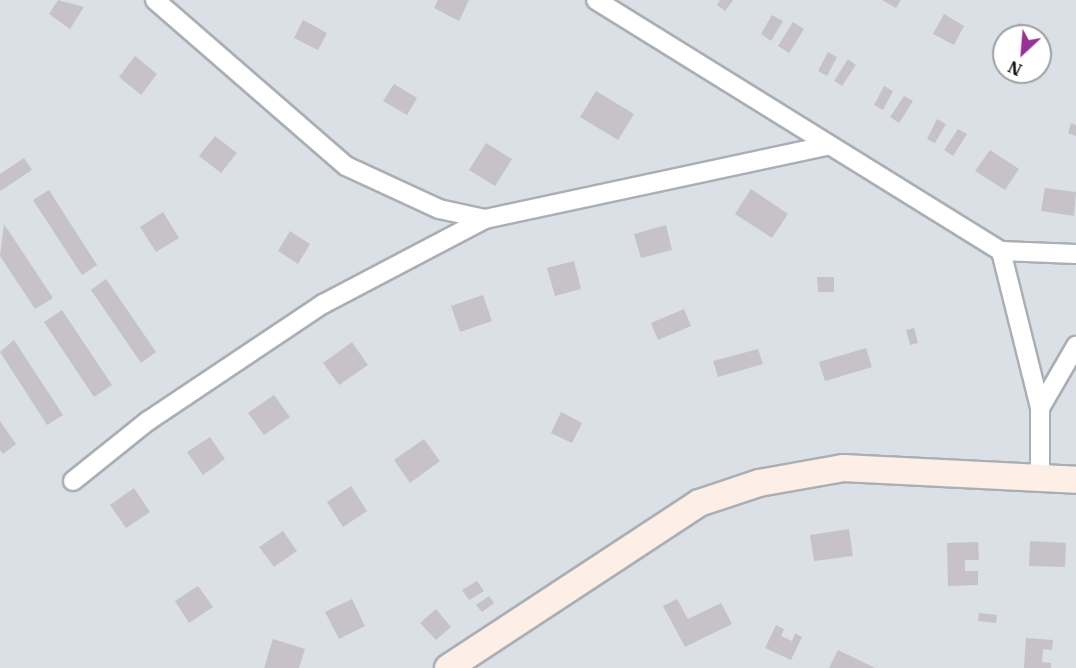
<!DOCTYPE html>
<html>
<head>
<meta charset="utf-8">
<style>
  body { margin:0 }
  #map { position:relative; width:1076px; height:668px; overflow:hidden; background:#dae0e6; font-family:"IBM Plex Serif",serif }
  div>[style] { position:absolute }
  .building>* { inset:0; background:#c7c1c8 }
  .roads { filter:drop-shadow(2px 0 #aaafb5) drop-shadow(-2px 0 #aaafb5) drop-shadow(0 2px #aaafb5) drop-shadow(0 -2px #aaafb5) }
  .street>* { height:18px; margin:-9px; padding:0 9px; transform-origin:9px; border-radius:9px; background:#fff }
  .secondary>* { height:26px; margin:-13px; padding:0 13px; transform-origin:13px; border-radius:13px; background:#fdeee6 }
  span { translate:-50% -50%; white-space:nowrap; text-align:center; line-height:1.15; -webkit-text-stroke:6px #fff; paint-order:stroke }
  .north { position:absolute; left:992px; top:24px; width:60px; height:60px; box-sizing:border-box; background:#fff; border:2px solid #9e9fa0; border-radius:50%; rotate:206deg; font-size:16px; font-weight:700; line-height:24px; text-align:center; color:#0d0f11 }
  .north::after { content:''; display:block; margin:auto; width:21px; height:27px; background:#963196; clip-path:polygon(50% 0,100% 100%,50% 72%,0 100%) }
</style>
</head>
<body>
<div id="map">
  <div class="building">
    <i style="clip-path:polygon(58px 0,84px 7px,70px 29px,49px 14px)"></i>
    <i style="clip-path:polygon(438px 0,469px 0,459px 21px,434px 8px)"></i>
    <i style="clip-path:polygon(720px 0,733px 0,725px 11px,717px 5px)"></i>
    <i style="clip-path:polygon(882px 0,901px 0,896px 8px)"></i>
    <i style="clip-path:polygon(944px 14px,964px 26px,954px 45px,933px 34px)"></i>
    <i style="clip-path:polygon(772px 15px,783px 21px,771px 41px,761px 34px)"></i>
    <i style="clip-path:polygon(303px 20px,327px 33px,318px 50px,294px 38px)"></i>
    <i style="clip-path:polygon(793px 22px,804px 29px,789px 53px,778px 46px)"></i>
    <i style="clip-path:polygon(1019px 23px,1031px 29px,1035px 36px,1012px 36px)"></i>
    <i style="clip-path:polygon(1040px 39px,1050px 44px,1040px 63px)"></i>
    <i style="clip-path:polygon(828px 52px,837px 57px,827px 76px,818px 71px)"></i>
    <i style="clip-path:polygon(135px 56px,157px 74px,141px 95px,119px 77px)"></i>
    <i style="clip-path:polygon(848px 59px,856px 65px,842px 86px,834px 81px)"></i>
    <i style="clip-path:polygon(394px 84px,417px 98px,407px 115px,383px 101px)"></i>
    <i style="clip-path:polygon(884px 86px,893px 91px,883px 110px,874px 105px)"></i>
    <i style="clip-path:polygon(596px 91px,634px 114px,618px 140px,580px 117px)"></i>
    <i style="clip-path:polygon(904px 96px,913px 101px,899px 123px,890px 117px)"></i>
    <i style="clip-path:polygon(937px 119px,946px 124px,935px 143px,927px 139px)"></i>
    <i style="clip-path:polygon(1071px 123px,1076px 125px,1076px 136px,1068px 133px)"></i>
    <i style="clip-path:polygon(958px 129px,967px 134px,953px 156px,944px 150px)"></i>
    <i style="clip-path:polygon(215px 136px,237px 153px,221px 173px,199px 156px)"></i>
    <i style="clip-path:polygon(486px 143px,512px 159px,495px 186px,469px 170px)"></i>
    <i style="clip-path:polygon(990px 150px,1019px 169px,1005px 190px,975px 171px)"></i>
    <i style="clip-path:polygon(24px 158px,32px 170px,0 191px,0 174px)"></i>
    <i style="clip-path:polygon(1045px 188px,1076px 192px,1074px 216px,1041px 211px)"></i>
    <i style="clip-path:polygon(751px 189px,788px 214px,772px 238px,735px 214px)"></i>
    <i style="clip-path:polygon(49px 190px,97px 265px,82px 275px,33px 200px)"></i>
    <i style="clip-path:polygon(163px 212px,179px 238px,156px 252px,140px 227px)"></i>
    <i style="clip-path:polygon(4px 224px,53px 298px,35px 309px,0 256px)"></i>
    <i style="clip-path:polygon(666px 225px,672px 250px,641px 258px,634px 234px)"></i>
    <i style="clip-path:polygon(290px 231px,310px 244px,298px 264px,278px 251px)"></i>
    <i style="clip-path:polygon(574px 261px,581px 289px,555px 296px,547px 268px)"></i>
    <i style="clip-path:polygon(817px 277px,834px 277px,834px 292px,818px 292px)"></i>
    <i style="clip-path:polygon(106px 279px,156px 352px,141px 363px,91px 290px)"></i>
    <i style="clip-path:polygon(483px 295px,492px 321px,460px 332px,451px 306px)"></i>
    <i style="clip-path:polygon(684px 309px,691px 326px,658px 340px,651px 323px)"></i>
    <i style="clip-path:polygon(62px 310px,112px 385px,94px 397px,44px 322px)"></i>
    <i style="clip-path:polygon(914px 328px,918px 343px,910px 345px,906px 330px)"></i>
    <i style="clip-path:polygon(14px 340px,63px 415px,47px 425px,0 352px)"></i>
    <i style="clip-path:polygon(352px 342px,368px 365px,339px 385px,323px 363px)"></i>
    <i style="clip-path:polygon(866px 348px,872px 367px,825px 381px,819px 362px)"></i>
    <i style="clip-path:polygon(758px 349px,763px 364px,718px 377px,713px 361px)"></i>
    <i style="clip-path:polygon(274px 395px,290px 417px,264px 435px,248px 413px)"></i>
    <i style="clip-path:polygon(561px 412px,582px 423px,572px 443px,551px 433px)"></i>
    <i style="clip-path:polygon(0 421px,16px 444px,3px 454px,0 450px)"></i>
    <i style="clip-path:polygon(210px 437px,225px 459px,203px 475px,187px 452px)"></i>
    <i style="clip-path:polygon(424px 439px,440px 461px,410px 483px,394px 460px)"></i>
    <i style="clip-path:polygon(351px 486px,367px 511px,343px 527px,327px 502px)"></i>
    <i style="clip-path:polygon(134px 488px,150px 512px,126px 528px,110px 505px)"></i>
    <i style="clip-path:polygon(849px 529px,853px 556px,814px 561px,810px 535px)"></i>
    <i style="clip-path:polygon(283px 531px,297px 551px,274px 567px,259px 547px)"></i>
    <i style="clip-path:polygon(1030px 541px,1066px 543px,1065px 567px,1029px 566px)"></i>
    <i style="clip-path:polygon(978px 542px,979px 560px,965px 560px,965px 571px,978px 571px,978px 585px,948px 586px,947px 543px)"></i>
    <i style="clip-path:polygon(477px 581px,484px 591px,469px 600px,462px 590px)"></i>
    <i style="clip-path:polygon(198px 586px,213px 607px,189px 623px,175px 601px)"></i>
    <i style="clip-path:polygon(489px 596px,494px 603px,482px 612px,476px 605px)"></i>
    <i style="clip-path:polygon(352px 599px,365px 626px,339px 639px,325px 612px)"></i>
    <i style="clip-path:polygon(677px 599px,688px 619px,721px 603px,732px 624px,685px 647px,663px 606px)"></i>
    <i style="clip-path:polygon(436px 609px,451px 627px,436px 640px,420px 623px)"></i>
    <i style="clip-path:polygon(979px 613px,997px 615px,996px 623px,978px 621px)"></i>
    <i style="clip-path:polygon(776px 625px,784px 629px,781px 636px,792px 641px,795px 633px,802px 637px,791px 660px,765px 648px)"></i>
    <i style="clip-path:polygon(1026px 638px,1053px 640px,1052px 650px,1043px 649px,1042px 662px,1051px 663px,1051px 668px,1024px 668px)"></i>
    <i style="clip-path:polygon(273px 639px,305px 649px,299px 668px,264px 668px)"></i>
    <i style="clip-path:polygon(838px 650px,875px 668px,829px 668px)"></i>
  </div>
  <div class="roads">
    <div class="street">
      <i style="left:155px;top:0;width:253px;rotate:41deg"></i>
      <i style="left:346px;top:166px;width:102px;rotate:24.8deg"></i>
      <i style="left:439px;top:209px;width:47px;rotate:12.3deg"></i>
      <i style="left:485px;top:219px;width:349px;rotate:-12.1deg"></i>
      <i style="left:596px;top:0;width:476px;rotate:31.8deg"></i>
      <i style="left:1001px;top:251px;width:162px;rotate:76deg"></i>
      <i style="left:1040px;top:408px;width:70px;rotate:90deg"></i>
      <i style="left:1001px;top:251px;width:75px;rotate:2.3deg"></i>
      <i style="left:1040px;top:408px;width:72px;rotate:-59.9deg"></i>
      <i style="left:73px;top:481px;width:96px;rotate:-38.7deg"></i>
      <i style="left:148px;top:421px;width:211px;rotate:-33.8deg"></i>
      <i style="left:323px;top:304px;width:183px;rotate:-27.7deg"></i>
    </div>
    <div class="secondary">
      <i style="left:448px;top:668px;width:300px;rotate:-33.3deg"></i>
      <i style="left:699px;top:503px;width:63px;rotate:-18.4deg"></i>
      <i style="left:759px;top:483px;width:85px;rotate:-10.1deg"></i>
      <i style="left:843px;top:468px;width:233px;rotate:2.9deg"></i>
    </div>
  </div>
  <div class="north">N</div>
</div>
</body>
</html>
